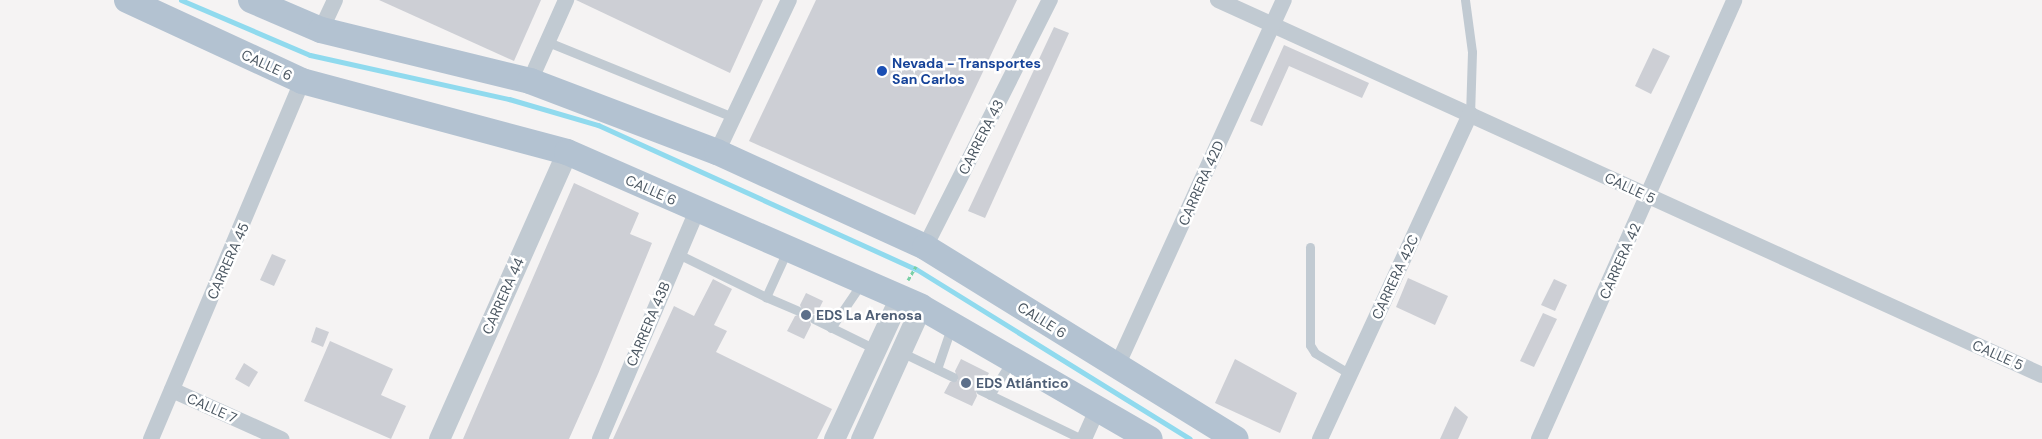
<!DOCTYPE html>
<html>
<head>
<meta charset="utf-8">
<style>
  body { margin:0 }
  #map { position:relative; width:2042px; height:439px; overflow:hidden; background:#f5f3f3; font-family:"DM Sans",sans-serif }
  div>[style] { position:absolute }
  .stream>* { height:5px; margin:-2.5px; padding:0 2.5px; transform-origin:2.5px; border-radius:2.5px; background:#90daee }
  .building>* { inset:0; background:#cdcfd5 }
  .path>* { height:3px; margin-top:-1.5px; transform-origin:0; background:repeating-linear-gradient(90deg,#7ad0a6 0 4px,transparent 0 6.5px) }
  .service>* { height:9px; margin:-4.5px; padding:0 4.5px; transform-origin:4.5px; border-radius:4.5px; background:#c1cad2 }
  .minor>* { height:16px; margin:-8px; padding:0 8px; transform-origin:8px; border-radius:8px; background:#c1cad2 }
  .tertiary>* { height:21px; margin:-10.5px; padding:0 10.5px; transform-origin:10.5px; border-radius:10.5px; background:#c1cad2 }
  .primary>* { height:26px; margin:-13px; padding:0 13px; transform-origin:13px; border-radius:13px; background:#b3c2d1 }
  .dots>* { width:14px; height:14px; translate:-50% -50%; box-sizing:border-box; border:2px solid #fff; border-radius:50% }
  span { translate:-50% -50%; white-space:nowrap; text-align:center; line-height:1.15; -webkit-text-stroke:5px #fff; paint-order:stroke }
  .transit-label { font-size:14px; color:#164399; font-weight:700 }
  .left { translate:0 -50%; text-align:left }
  .street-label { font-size:14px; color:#4a5661 }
  .service-label { font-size:14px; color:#4e5e75; font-weight:700 }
</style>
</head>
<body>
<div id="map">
  <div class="stream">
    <i style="left:181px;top:0;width:140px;rotate:23.1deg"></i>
    <i style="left:310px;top:55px;width:204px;rotate:12.5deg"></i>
    <i style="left:509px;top:99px;width:93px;rotate:16.3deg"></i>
    <i style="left:598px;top:125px;width:349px;rotate:24.4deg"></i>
    <i style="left:916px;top:269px;width:322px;rotate:31.8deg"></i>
  </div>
  <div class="building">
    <i style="clip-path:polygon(379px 0,541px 0,514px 61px)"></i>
    <i style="clip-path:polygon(576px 0,763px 0,730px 73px)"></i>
    <i style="clip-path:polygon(816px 0,1017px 0,915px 215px,749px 141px)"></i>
    <i style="clip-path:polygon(1054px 27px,1069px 33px,985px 218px,968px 211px)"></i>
    <i style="clip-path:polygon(1284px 45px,1369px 83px,1362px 98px,1289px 66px,1262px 126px,1250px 121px)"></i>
    <i style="clip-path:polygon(1653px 48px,1670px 56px,1651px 94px,1635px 86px)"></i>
    <i style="clip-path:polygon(574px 183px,639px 213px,630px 234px,652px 243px,598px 374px,569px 439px,463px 439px)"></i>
    <i style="clip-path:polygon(272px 254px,286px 260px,274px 286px,260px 280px)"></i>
    <i style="clip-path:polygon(1408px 278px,1448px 296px,1435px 325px,1396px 307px)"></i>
    <i style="clip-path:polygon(713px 279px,732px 289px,714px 325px,727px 331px,716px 352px,832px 409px,817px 439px,613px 439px,674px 306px,694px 316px)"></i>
    <i style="clip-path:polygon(1554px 279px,1567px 285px,1555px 311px,1541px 305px)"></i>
    <i style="clip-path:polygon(806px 293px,823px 301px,817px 313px,809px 316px,811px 325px,804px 339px,787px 331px,795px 316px,803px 313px,800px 305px)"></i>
    <i style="clip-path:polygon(1543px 313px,1557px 319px,1534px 367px,1520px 361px)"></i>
    <i style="clip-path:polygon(316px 327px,329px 332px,323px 347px,311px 342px)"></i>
    <i style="clip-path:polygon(330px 341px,393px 369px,381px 395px,406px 406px,391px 439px,304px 401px)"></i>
    <i style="clip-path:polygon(961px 359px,989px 373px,983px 384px,975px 387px,977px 396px,972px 406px,944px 393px,950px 382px,958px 380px,955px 371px)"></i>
    <i style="clip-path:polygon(1235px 359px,1297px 393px,1280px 433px,1215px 403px)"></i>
    <i style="clip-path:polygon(244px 363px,258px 372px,249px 387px,235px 379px)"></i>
    <i style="clip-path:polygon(1455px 406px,1468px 417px,1458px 439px,1440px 439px)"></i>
  </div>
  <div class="path">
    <i style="left:908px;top:280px;width:16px;rotate:-60deg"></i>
  </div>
  <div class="service">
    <i style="left:1465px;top:0;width:52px;rotate:82.3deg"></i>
    <i style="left:1472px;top:52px;width:62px;rotate:91.8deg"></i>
    <i style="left:548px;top:42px;width:200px;rotate:22.1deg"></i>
    <i style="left:1310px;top:247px;width:98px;rotate:90deg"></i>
    <i style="left:1310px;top:345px;width:9px;rotate:58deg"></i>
    <i style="left:1315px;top:353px;width:41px;rotate:31deg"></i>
    <i style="left:787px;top:251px;width:51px;rotate:114.5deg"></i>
    <i style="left:766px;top:297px;width:34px;rotate:23deg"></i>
    <i style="left:678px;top:254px;width:98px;rotate:26deg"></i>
    <i style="left:814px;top:319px;width:68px;rotate:26.2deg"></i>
    <i style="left:831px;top:328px;width:53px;rotate:-55.7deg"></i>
    <i style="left:901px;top:352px;width:58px;rotate:25.7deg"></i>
    <i style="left:937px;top:369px;width:43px;rotate:-71.1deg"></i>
    <i style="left:980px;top:390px;width:113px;rotate:25.7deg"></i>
    <i style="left:990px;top:395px;width:40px;rotate:-58deg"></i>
  </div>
  <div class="minor">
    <i style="left:1218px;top:0;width:905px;rotate:24.47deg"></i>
    <i style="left:321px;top:30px;width:33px;rotate:-65deg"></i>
    <i style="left:530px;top:81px;width:89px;rotate:-66deg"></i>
    <i style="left:717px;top:152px;width:168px;rotate:-64.7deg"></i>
    <i style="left:925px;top:247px;width:277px;rotate:-63.2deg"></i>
    <i style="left:1117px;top:366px;width:402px;rotate:-65.5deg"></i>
    <i style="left:172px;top:390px;width:120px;rotate:24.2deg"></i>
    <i style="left:151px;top:439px;width:389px;rotate:-67.1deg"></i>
    <i style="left:600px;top:439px;width:249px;rotate:-67deg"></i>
    <i style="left:1084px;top:439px;width:34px;rotate:-66deg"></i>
    <i style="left:1320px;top:439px;width:358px;rotate:-65.2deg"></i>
    <i style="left:1539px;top:439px;width:480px;rotate:-66deg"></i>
  </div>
  <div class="tertiary">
    <i style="left:439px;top:439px;width:314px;rotate:-66deg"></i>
    <i style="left:834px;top:439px;width:157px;rotate:-65.1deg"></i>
    <i style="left:861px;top:439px;width:145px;rotate:-65.6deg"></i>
  </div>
  <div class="primary">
    <i style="left:127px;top:0;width:193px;rotate:24.8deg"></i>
    <i style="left:302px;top:81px;width:274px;rotate:15deg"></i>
    <i style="left:567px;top:152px;width:386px;rotate:23.6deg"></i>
    <i style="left:921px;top:307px;width:264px;rotate:30deg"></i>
    <i style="left:251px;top:0;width:76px;rotate:23.2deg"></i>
    <i style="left:321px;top:30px;width:215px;rotate:13.7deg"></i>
    <i style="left:530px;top:81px;width:200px;rotate:20.8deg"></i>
    <i style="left:717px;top:152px;width:229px;rotate:24.5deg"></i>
    <i style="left:925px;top:247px;width:365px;rotate:31.7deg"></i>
  </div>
  <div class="dots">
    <i style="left:882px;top:71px;background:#1a4fb4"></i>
    <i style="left:806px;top:315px;background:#5c6f8a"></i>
    <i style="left:966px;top:383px;background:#5c6f8a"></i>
  </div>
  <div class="transit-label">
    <span class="left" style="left:892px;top:71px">Nevada - Transportes<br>San Carlos</span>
  </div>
  <div class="street-label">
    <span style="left:267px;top:65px;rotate:25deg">CALLE 6</span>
    <span style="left:981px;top:137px;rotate:-63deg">CARRERA 43</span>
    <span style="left:1201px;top:183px;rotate:-66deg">CARRERA 42D</span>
    <span style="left:1630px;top:188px;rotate:25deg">CALLE 5</span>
    <span style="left:651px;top:190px;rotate:24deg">CALLE 6</span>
    <span style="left:228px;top:261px;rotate:-66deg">CARRERA 45</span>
    <span style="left:1620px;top:261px;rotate:-66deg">CARRERA 42</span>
    <span style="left:1395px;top:277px;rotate:-65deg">CARRERA 42C</span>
    <span style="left:503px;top:296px;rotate:-66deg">CARRERA 44</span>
    <span style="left:1042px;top:320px;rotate:32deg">CALLE 6</span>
    <span style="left:648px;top:324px;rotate:-67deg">CARRERA 43B</span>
    <span style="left:1998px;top:355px;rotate:24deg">CALLE 5</span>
    <span style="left:212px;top:408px;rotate:24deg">CALLE 7</span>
  </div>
  <div class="service-label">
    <span class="left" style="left:816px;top:315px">EDS La Arenosa</span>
    <span class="left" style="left:976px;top:383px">EDS Atlántico</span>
  </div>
</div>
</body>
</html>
